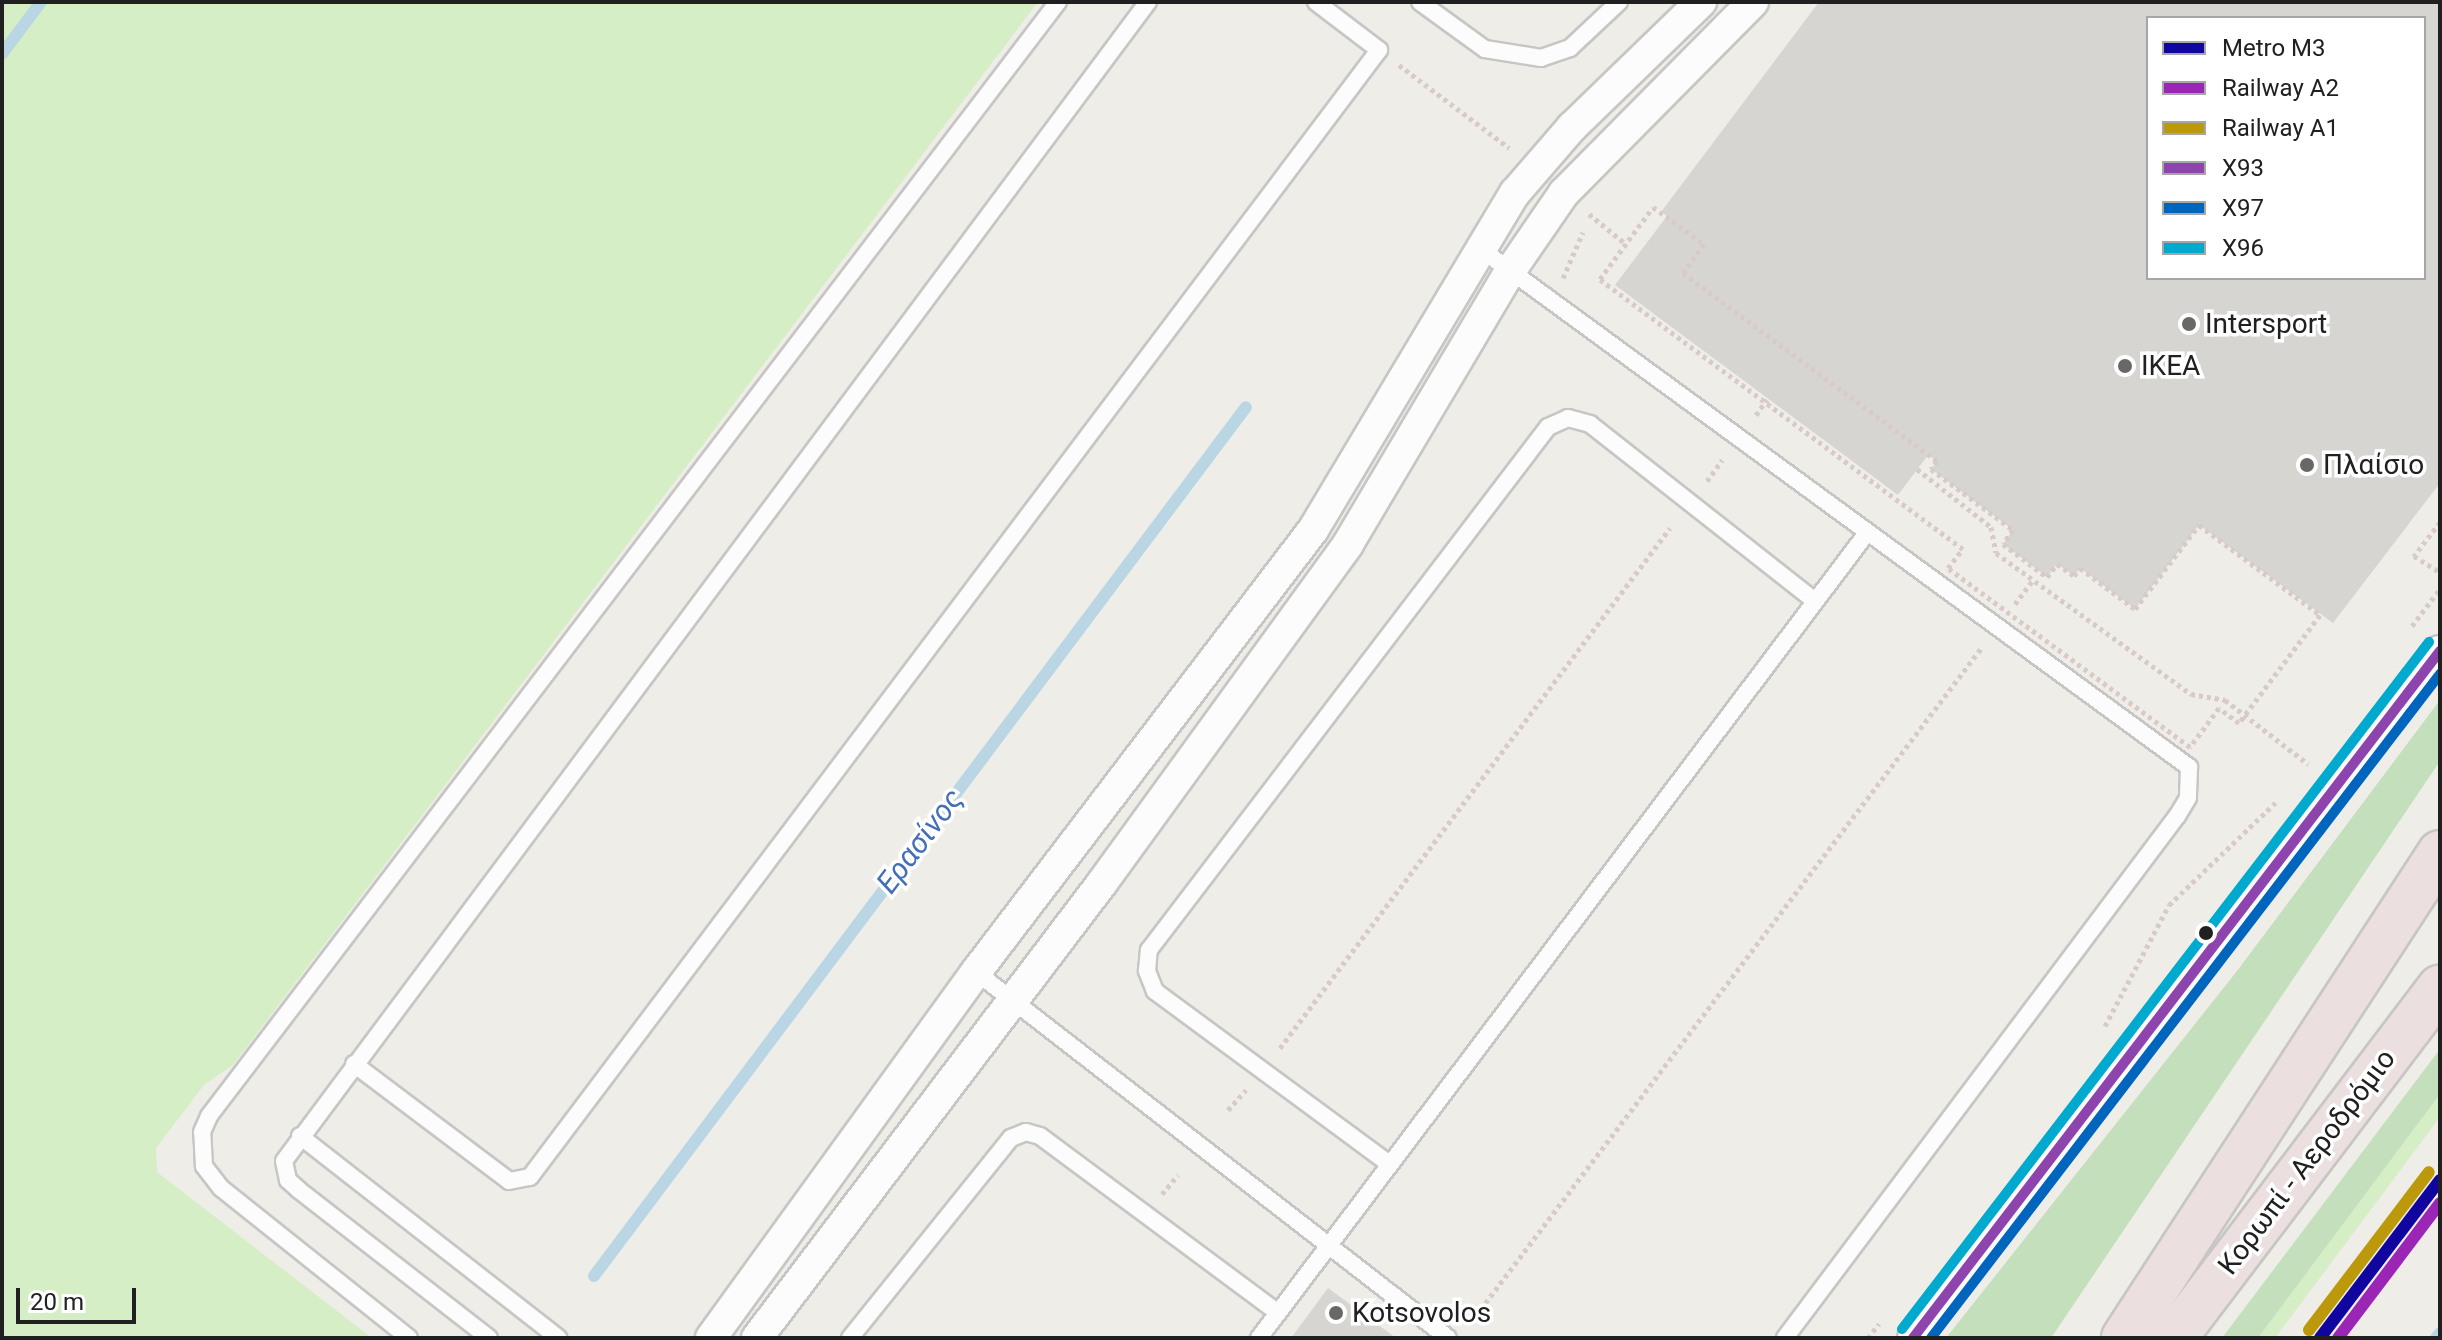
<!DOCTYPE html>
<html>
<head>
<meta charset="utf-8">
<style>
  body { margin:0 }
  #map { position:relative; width:2442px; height:1340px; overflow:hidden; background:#eeede8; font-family:Roboto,sans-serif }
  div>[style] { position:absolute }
  .grass>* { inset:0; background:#d5eec5 }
  .forest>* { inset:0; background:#c4dfbb }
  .stream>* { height:12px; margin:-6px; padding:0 6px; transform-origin:6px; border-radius:6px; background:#bad5e3 }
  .building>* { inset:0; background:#d6d5d1 }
  .path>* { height:5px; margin-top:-2.5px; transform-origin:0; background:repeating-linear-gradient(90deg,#d8cbc7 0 4px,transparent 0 8px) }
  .roads { filter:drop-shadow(2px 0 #c7c6c4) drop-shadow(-2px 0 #c7c6c4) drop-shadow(0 2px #c7c6c4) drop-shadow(0 -2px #c7c6c4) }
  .service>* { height:16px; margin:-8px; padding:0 8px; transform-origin:8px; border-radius:8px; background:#fcfcfc }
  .minor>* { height:30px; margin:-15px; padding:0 15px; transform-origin:15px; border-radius:15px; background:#fcfcfc }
  .motorway>* { height:44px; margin:-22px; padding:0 22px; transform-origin:22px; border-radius:22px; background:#ebdfdf }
  .bus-1>* { height:10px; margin:-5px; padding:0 5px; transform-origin:5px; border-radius:5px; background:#8e44ad }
  .bus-2>* { height:10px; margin:-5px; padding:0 5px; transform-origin:5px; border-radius:5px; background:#0065bd }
  .bus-3>* { height:10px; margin:-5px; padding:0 5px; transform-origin:5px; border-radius:5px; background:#00a9ce }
  .rail-1>* { height:12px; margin:-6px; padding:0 6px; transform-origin:6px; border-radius:6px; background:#9b26b6 }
  .rail-2>* { height:12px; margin:-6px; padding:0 6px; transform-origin:6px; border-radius:6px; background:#bc990a }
  .metro-1>* { height:12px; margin:-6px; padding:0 6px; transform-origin:6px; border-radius:6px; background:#10069f }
  .dots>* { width:22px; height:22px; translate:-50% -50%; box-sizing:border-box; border:4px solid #fff; border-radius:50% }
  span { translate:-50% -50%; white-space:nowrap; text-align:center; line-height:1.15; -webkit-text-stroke:7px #fff; paint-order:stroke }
  .poi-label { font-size:28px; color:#202020 }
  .left { translate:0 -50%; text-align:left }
  .street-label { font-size:28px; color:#202020 }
  .water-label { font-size:30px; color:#446eb7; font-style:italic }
  .frame { position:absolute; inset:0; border:4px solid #202020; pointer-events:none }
  .legend { position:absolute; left:2146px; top:16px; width:280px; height:264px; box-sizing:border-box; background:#fff; border:2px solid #a6a6a6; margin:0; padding:10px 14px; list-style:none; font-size:24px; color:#202020 }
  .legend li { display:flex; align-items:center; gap:16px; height:40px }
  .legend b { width:40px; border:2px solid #a6a6a6 }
  .scale { position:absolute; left:16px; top:1288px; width:120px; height:36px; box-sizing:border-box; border:4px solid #202020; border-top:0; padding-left:10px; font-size:24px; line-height:28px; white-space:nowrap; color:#202020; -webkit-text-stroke:6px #fff; paint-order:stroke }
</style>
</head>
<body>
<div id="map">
  <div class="grass">
    <i style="clip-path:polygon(2px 2px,1038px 2px,233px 1065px,204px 1085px,156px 1148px,157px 1172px,372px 1338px,2px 1338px)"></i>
    <i style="clip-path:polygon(2440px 1094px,2440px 1117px,2275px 1338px,2258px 1338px)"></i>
  </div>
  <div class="forest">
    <i style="clip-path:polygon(2440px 700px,2440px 761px,2051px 1338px,1946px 1338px,2237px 971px)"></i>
    <i style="clip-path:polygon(2440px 1049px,2440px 1094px,2258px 1338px,2222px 1338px)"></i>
  </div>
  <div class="stream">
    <i style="left:2px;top:54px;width:65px;rotate:-53.1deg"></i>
    <i style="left:594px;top:1276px;width:1086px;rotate:-53.12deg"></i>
    <i style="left:2436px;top:1338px;width:6px;rotate:-51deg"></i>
  </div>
  <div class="building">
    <i style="clip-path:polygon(evenodd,1819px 2px,2440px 2px,2440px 483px,2333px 623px,2199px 525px,2135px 609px,2080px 568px,2074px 576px,2057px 564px,2047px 577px,2003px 544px,2013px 530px,1931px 469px,1937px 461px,1928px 455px,1898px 495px,1615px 285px,1667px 216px,1661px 212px,1819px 2px,2148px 18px,2424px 18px,2424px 278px,2148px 278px,2148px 18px)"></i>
    <i style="clip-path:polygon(1328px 1288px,1396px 1338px,1291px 1338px)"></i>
  </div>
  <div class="path">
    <i style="left:1399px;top:65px;width:138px;rotate:37deg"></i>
    <i style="left:1653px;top:207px;width:63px;rotate:36deg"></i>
    <i style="left:1704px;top:244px;width:36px;rotate:126deg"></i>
    <i style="left:1683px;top:273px;width:316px;rotate:36.5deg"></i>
    <i style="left:1937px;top:461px;width:10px;rotate:127deg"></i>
    <i style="left:1931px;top:469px;width:102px;rotate:36.6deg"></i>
    <i style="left:2013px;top:530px;width:17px;rotate:126deg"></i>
    <i style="left:2003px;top:544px;width:55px;rotate:36.9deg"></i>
    <i style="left:2047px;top:577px;width:16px;rotate:-52deg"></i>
    <i style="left:2057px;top:564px;width:21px;rotate:35deg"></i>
    <i style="left:2074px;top:576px;width:10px;rotate:-53deg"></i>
    <i style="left:2080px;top:568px;width:69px;rotate:36.7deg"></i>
    <i style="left:2135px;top:609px;width:106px;rotate:-52.7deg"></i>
    <i style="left:2199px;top:525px;width:151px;rotate:36.6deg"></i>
    <i style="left:2320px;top:615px;width:135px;rotate:126.9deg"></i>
    <i style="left:2239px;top:723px;width:25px;rotate:-143deg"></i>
    <i style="left:2219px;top:708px;width:49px;rotate:126.6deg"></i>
    <i style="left:2190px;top:747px;width:301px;rotate:-143.5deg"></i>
    <i style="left:1948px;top:568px;width:24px;rotate:-52deg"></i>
    <i style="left:1963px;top:549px;width:452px;rotate:-143.4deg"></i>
    <i style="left:1600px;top:279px;width:89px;rotate:-53.6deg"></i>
    <i style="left:1589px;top:214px;width:48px;rotate:39deg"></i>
    <i style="left:1563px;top:278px;width:50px;rotate:-66.5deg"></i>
    <i style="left:1756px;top:415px;width:19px;rotate:-55deg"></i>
    <i style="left:1917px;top:469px;width:94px;rotate:38.1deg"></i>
    <i style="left:1991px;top:527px;width:26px;rotate:79deg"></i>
    <i style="left:1996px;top:553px;width:241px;rotate:35.9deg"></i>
    <i style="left:2191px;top:694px;width:35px;rotate:10deg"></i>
    <i style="left:2225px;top:700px;width:105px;rotate:37.6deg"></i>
    <i style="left:1707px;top:481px;width:26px;rotate:-54deg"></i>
    <i style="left:2440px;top:522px;width:43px;rotate:127.4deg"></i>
    <i style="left:2414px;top:556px;width:31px;rotate:32deg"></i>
    <i style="left:2015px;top:604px;width:30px;rotate:-53deg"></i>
    <i style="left:2412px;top:626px;width:46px;rotate:-52.9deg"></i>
    <i style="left:2105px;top:1026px;width:137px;rotate:-62.1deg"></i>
    <i style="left:2169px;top:905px;width:149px;rotate:-43.9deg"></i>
    <i style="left:1280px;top:1048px;width:650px;rotate:-53.13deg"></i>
    <i style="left:1228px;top:1110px;width:27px;rotate:-48deg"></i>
    <i style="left:1162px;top:1194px;width:25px;rotate:-50deg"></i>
    <i style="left:1471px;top:1322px;width:847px;rotate:-52.87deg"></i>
    <i style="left:1868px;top:1338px;width:18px;rotate:-52deg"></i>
  </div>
  <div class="roads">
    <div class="service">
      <i style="left:1420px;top:2px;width:80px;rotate:35.9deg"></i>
      <i style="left:1485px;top:49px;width:57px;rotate:9.1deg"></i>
      <i style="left:1541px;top:58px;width:31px;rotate:-19deg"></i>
      <i style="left:1570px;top:48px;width:67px;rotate:-43.2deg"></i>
      <i style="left:1482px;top:250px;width:876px;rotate:36.18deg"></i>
      <i style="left:2189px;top:767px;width:31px;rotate:92deg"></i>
      <i style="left:2188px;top:798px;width:21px;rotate:121deg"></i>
      <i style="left:2177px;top:816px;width:653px;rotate:126.91deg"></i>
      <i style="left:976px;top:972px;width:597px;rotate:37.79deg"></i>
      <i style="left:354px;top:1064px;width:194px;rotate:37deg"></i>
      <i style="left:509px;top:1181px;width:21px;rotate:-11deg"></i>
      <i style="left:530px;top:1177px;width:1411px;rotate:-53.01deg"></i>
      <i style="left:1379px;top:50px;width:79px;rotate:-142.7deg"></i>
      <i style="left:300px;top:1136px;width:328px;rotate:38deg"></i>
      <i style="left:1388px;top:1163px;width:290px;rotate:-143.6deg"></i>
      <i style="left:1155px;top:991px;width:22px;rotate:-112deg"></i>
      <i style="left:1147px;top:971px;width:21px;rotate:-85deg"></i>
      <i style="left:1149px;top:950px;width:658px;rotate:-52.66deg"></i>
      <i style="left:1548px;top:427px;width:22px;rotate:-24deg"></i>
      <i style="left:1568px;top:418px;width:23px;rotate:15deg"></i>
      <i style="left:1590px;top:424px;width:285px;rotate:38.2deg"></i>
      <i style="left:409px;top:1338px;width:241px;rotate:-141.4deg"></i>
      <i style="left:221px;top:1188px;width:28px;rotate:-128deg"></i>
      <i style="left:204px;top:1166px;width:34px;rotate:-93deg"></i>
      <i style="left:202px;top:1132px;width:17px;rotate:-66deg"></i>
      <i style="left:209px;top:1116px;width:1401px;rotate:-52.69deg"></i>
      <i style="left:489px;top:1338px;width:241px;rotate:-142.1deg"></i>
      <i style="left:299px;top:1190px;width:15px;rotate:-138deg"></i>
      <i style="left:288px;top:1180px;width:19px;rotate:-102deg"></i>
      <i style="left:284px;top:1161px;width:1446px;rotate:-53.3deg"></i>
      <i style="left:850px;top:1338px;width:257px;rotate:-51.2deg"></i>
      <i style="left:1011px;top:1138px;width:16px;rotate:-22deg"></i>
      <i style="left:1026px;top:1132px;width:15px;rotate:16deg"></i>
      <i style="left:1040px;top:1136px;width:295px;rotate:36.6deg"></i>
      <i style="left:1259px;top:1338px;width:1009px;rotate:-52.94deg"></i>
    </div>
    <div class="minor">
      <i style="left:711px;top:1338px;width:452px;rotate:-54.1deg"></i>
      <i style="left:976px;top:972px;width:556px;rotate:-52.68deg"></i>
      <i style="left:1313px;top:530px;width:393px;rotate:-59.1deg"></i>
      <i style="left:1515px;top:193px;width:87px;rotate:-49.2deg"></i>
      <i style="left:1572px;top:127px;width:180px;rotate:-44.1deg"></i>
      <i style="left:757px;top:1338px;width:571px;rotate:-52.83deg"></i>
      <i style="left:1102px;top:883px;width:419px;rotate:-54deg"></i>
      <i style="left:1348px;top:544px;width:319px;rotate:-59.3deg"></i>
      <i style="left:1511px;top:270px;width:93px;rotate:-55.5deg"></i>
      <i style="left:1564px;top:193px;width:269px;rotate:-45.3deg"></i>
      <i style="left:1913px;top:1338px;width:866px;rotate:-52.51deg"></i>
    </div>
    <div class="motorway">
      <i style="left:2124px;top:1338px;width:579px;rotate:-56.91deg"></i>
      <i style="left:2174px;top:1338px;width:440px;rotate:-52.8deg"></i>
    </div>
  </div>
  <div class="bus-1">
    <i style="left:1913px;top:1338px;width:866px;rotate:-52.51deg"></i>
  </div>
  <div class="bus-2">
    <i style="left:1931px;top:1338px;width:837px;rotate:-52.53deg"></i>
  </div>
  <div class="bus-3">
    <i style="left:1902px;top:1329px;width:866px;rotate:-52.51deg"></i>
  </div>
  <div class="rail-1">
    <i style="left:2338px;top:1338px;width:169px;rotate:-52.9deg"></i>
  </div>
  <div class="rail-2">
    <i style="left:2309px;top:1330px;width:198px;rotate:-52.8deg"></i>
  </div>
  <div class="metro-1">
    <i style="left:2320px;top:1338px;width:198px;rotate:-52.8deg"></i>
  </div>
  <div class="dots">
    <i style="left:2189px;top:324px;background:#686866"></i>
    <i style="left:2125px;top:366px;background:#686866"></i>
    <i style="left:2307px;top:465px;background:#686866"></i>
    <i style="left:2206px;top:933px;background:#202020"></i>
    <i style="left:1336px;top:1313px;background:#686866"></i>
  </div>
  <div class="poi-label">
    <span class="left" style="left:2205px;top:324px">Intersport</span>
    <span class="left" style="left:2141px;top:366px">IKEA</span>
    <span class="left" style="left:2323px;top:465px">Πλαίσιο</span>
    <span class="left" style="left:1352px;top:1313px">Kotsovolos</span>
  </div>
  <div class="street-label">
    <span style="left:2307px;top:1162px;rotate:-53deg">Κορωπί - Αεροδρόμιο</span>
  </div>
  <div class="water-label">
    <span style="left:920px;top:841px;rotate:-53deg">Ερασίνος</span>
  </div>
  <div class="frame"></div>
  <ul class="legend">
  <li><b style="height:10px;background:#10069f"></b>Metro Μ3</li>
  <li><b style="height:10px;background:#9b26b6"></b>Railway A2</li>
  <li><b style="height:10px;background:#bc990a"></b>Railway A1</li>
  <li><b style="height:10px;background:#8e44ad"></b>X93</li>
  <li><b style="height:10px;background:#0065bd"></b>X97</li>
  <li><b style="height:10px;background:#00a9ce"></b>Χ96</li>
  </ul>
  <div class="scale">20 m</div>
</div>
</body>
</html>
